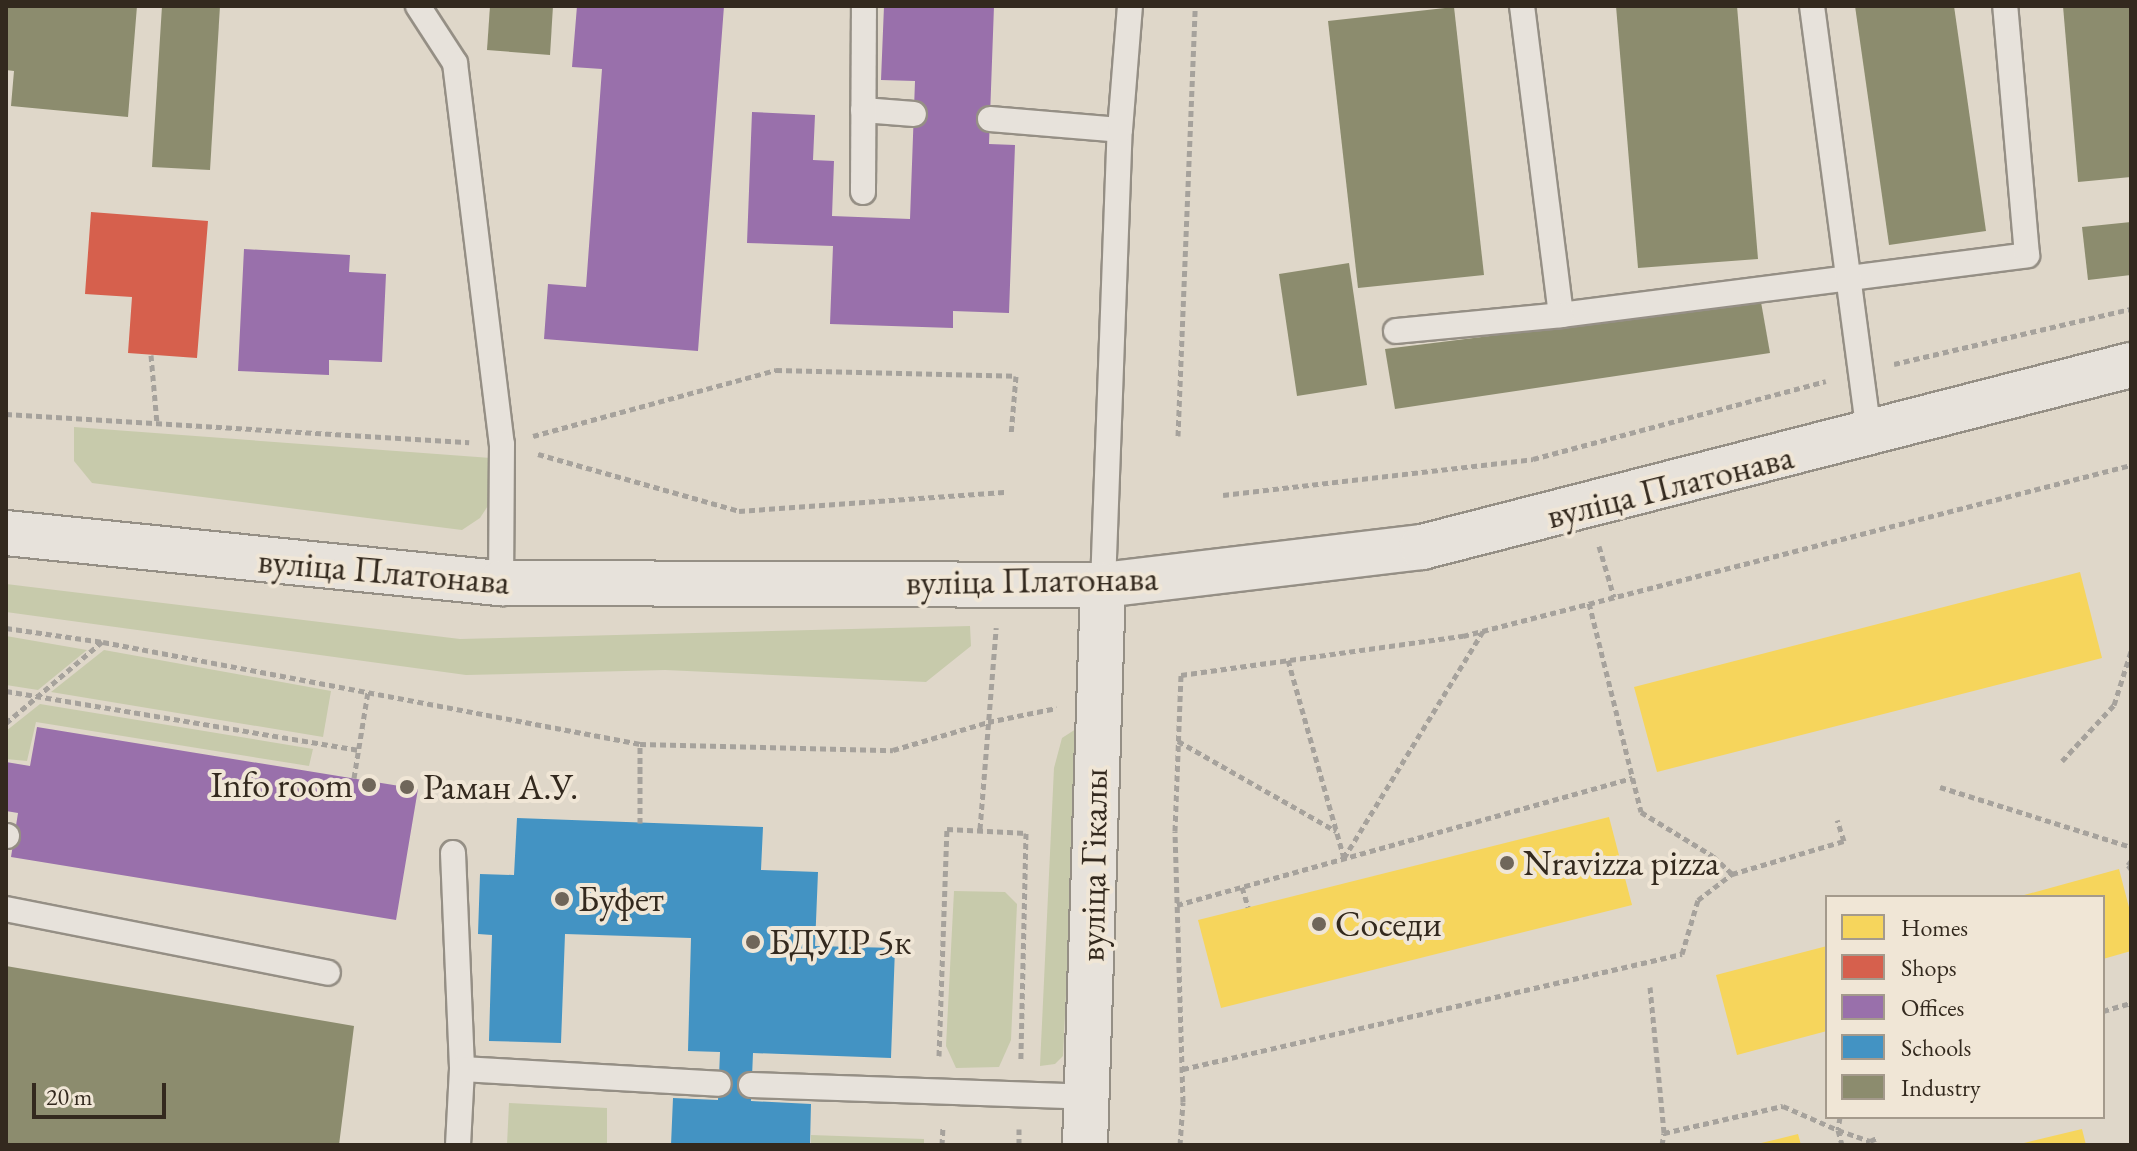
<!DOCTYPE html>
<html>
<head>
<meta charset="utf-8">
<style>
  body { margin:0 }
  #map { position:relative; width:2137px; height:1151px; overflow:hidden; background:#dfd7c9; font-family:"EB Garamond",serif }
  div>[style] { position:absolute }
  .green>* { inset:0; background:#c7caab }
  .homes>* { inset:0; background:#f6d55c }
  .shops>* { inset:0; background:#d6604d }
  .offices>* { inset:0; background:#9970ab }
  .schools>* { inset:0; background:#4393c3 }
  .industry>* { inset:0; background:#8c8c6e }
  .path>* { height:5px; margin-top:-2.5px; transform-origin:0; background:repeating-linear-gradient(90deg,#a6a29c 0 6px,transparent 0 10px) }
  .roads { filter:drop-shadow(2px 0 #958f85) drop-shadow(-2px 0 #958f85) drop-shadow(0 2px #958f85) drop-shadow(0 -2px #958f85) }
  .lane>* { height:24px; margin:-12px; padding:0 12px; transform-origin:12px; border-radius:12px; background:#e7e2db }
  .secondary>* { height:44px; margin:-22px; padding:0 22px; transform-origin:22px; border-radius:22px; background:#e7e2db }
  .dots>* { width:22px; height:22px; translate:-50% -50%; box-sizing:border-box; border:4px solid #f0e6d6; border-radius:50% }
  span { translate:-50% -50%; white-space:nowrap; text-align:center; line-height:1.15; -webkit-text-stroke:8px #f0e6d6; paint-order:stroke }
  .street-label { font-size:36px; color:#33291e }
  .poi-label { font-size:36px; color:#33291e }
  .right { translate:-100% -50%; text-align:right }
  .left { translate:0 -50%; text-align:left }
  .frame { position:absolute; inset:0; border:8px solid #33291e; pointer-events:none }
  .legend { position:absolute; left:1825px; top:895px; width:280px; height:224px; box-sizing:border-box; background:#f0e6d6; border:2px solid #a49a8c; margin:0; padding:10px 14px; list-style:none; font-size:24px; color:#33291e }
  .legend li { display:flex; align-items:center; gap:16px; height:40px }
  .legend b { width:40px; border:2px solid #a49a8c }
  .scale { position:absolute; left:32px; top:1083px; width:134px; height:36px; box-sizing:border-box; border:4px solid #33291e; border-top:0; padding-left:10px; font-size:24px; line-height:28px; white-space:nowrap; color:#33291e; -webkit-text-stroke:6px #f0e6d6; paint-order:stroke }
</style>
</head>
<body>
<div id="map">
  <div class="green">
    <i style="clip-path:polygon(74px 427px,491px 458px,493px 498px,480px 518px,462px 530px,92px 483px,74px 461px)"></i>
    <i style="clip-path:polygon(6px 584px,460px 639px,970px 626px,971px 646px,926px 682px,665px 670px,466px 675px,6px 612px)"></i>
    <i style="clip-path:polygon(6px 636px,87px 650px,38px 690px,6px 685px)"></i>
    <i style="clip-path:polygon(104px 650px,331px 691px,323px 737px,51px 692px)"></i>
    <i style="clip-path:polygon(40px 704px,313px 749px,309px 766px,36px 722px,27px 761px,6px 759px,6px 731px)"></i>
    <i style="clip-path:polygon(1079px 727px,1063px 1056px,1055px 1064px,1040px 1066px,1054px 768px,1062px 738px)"></i>
    <i style="clip-path:polygon(954px 891px,1005px 892px,1017px 904px,1011px 1040px,999px 1067px,956px 1068px,946px 1046px)"></i>
    <i style="clip-path:polygon(509px 1103px,607px 1108px,607px 1145px,507px 1145px)"></i>
    <i style="clip-path:polygon(811px 1135px,924px 1139px,924px 1145px,811px 1145px)"></i>
  </div>
  <div class="homes">
    <i style="clip-path:polygon(2080px 572px,2102px 658px,1657px 772px,1634px 687px)"></i>
    <i style="clip-path:polygon(1609px 817px,1632px 905px,1221px 1008px,1198px 920px)"></i>
    <i style="clip-path:polygon(2119px 869px,2131px 915px,2131px 951px,2103px 959px,2103px 897px,2017px 897px)"></i>
    <i style="clip-path:polygon(1827px 946px,1827px 1031px,1737px 1055px,1716px 975px)"></i>
    <i style="clip-path:polygon(2082px 1129px,2086px 1145px,2020px 1145px,2020px 1144px)"></i>
    <i style="clip-path:polygon(1798px 1134px,1801px 1145px,1757px 1145px,1757px 1144px)"></i>
  </div>
  <div class="shops">
    <i style="clip-path:polygon(91px 212px,208px 221px,197px 358px,128px 353px,132px 297px,85px 294px)"></i>
  </div>
  <div class="offices">
    <i style="clip-path:polygon(577px 6px,724px 6px,698px 351px,544px 339px,548px 284px,586px 287px,602px 69px,572px 67px)"></i>
    <i style="clip-path:polygon(884px 6px,994px 6px,989px 144px,1015px 145px,1009px 313px,953px 311px,953px 328px,830px 324px,833px 246px,747px 243px,752px 112px,815px 115px,813px 160px,834px 161px,832px 216px,910px 219px,915px 81px,881px 80px)"></i>
    <i style="clip-path:polygon(244px 249px,350px 255px,349px 272px,386px 274px,382px 362px,329px 360px,329px 375px,238px 371px)"></i>
    <i style="clip-path:polygon(37px 727px,418px 789px,396px 920px,11px 857px,18px 813px,6px 811px,6px 762px,30px 766px)"></i>
  </div>
  <div class="schools">
    <i style="clip-path:polygon(517px 818px,763px 827px,761px 870px,818px 872px,815px 946px,895px 948px,891px 1058px,753px 1053px,751px 1101px,811px 1104px,810px 1145px,671px 1145px,673px 1098px,718px 1100px,720px 1052px,688px 1051px,691px 938px,565px 934px,561px 1043px,489px 1041px,492px 935px,478px 934px,480px 874px,514px 875px)"></i>
  </div>
  <div class="industry">
    <i style="clip-path:polygon(6px 6px,137px 6px,128px 117px,11px 106px,14px 71px,6px 70px)"></i>
    <i style="clip-path:polygon(162px 6px,220px 6px,210px 170px,152px 167px)"></i>
    <i style="clip-path:polygon(490px 6px,553px 6px,550px 55px,487px 50px)"></i>
    <i style="clip-path:polygon(1616px 6px,1737px 6px,1758px 259px,1638px 268px)"></i>
    <i style="clip-path:polygon(1855px 6px,1954px 6px,1986px 231px,1889px 245px)"></i>
    <i style="clip-path:polygon(2063px 6px,2131px 6px,2131px 177px,2078px 182px)"></i>
    <i style="clip-path:polygon(1454px 7px,1484px 275px,1358px 288px,1328px 21px)"></i>
    <i style="clip-path:polygon(2131px 222px,2131px 275px,2088px 280px,2082px 227px)"></i>
    <i style="clip-path:polygon(1349px 263px,1367px 385px,1297px 396px,1279px 274px)"></i>
    <i style="clip-path:polygon(1761px 302px,1770px 353px,1395px 409px,1385px 349px)"></i>
    <i style="clip-path:polygon(6px 966px,354px 1026px,339px 1145px,6px 1145px)"></i>
  </div>
  <div class="path">
    <i style="left:151px;top:355px;width:68px;rotate:85deg"></i>
    <i style="left:1894px;top:364px;width:243px;rotate:-13.1deg"></i>
    <i style="left:6px;top:414px;width:464px;rotate:3.5deg"></i>
    <i style="left:533px;top:436px;width:252px;rotate:-15.2deg"></i>
    <i style="left:776px;top:370px;width:240px;rotate:1.4deg"></i>
    <i style="left:1016px;top:376px;width:59px;rotate:94.8deg"></i>
    <i style="left:1178px;top:436px;width:430px;rotate:-87.7deg"></i>
    <i style="left:538px;top:454px;width:209px;rotate:15.8deg"></i>
    <i style="left:739px;top:511px;width:269px;rotate:-4.1deg"></i>
    <i style="left:1223px;top:495px;width:312px;rotate:-6.6deg"></i>
    <i style="left:1533px;top:459px;width:303px;rotate:-14.9deg"></i>
    <i style="left:1599px;top:546px;width:53px;rotate:73.6deg"></i>
    <i style="left:1589px;top:603px;width:215px;rotate:76deg"></i>
    <i style="left:1641px;top:812px;width:84px;rotate:31.4deg"></i>
    <i style="left:1713px;top:856px;width:26px;rotate:43deg"></i>
    <i style="left:1732px;top:874px;width:117px;rotate:-16.4deg"></i>
    <i style="left:1844px;top:841px;width:22px;rotate:-108deg"></i>
    <i style="left:6px;top:628px;width:98px;rotate:8.2deg"></i>
    <i style="left:103px;top:642px;width:547px;rotate:10.75deg"></i>
    <i style="left:640px;top:744px;width:253px;rotate:1.4deg"></i>
    <i style="left:893px;top:750px;width:99px;rotate:-16.4deg"></i>
    <i style="left:988px;top:722px;width:70px;rotate:-11.5deg"></i>
    <i style="left:1288px;top:660px;width:206px;rotate:74.2deg"></i>
    <i style="left:6px;top:691px;width:358px;rotate:9.5deg"></i>
    <i style="left:6px;top:723px;width:126px;rotate:-40.2deg"></i>
    <i style="left:1178px;top:741px;width:182px;rotate:29.7deg"></i>
    <i style="left:2062px;top:761px;width:76px;rotate:-47.1deg"></i>
    <i style="left:2114px;top:705px;width:57px;rotate:-72.5deg"></i>
    <i style="left:354px;top:778px;width:87px;rotate:-80.8deg"></i>
    <i style="left:1940px;top:787px;width:200px;rotate:17.4deg"></i>
    <i style="left:640px;top:823px;width:79px;rotate:-90deg"></i>
    <i style="left:980px;top:829px;width:202px;rotate:-85.4deg"></i>
    <i style="left:1344px;top:858px;width:266px;rotate:-58.5deg"></i>
    <i style="left:2131px;top:861px;width:5px;rotate:127deg"></i>
    <i style="left:2128px;top:865px;width:5px;rotate:53deg"></i>
    <i style="left:1242px;top:887px;width:21px;rotate:73deg"></i>
    <i style="left:1177px;top:905px;width:473px;rotate:-15.6deg"></i>
    <i style="left:1650px;top:987px;width:147px;rotate:84.5deg"></i>
    <i style="left:1664px;top:1133px;width:122px;rotate:-12.8deg"></i>
    <i style="left:1783px;top:1106px;width:60px;rotate:23.6deg"></i>
    <i style="left:1838px;top:1130px;width:34px;rotate:19deg"></i>
    <i style="left:1870px;top:1141px;width:8px;rotate:-23deg"></i>
    <i style="left:2103px;top:1011px;width:29px;rotate:-16deg"></i>
    <i style="left:939px;top:1056px;width:227px;rotate:-88deg"></i>
    <i style="left:947px;top:829px;width:79px;rotate:2.9deg"></i>
    <i style="left:1026px;top:833px;width:226px;rotate:91.3deg"></i>
    <i style="left:1183px;top:1069px;width:512px;rotate:-12.98deg"></i>
    <i style="left:1682px;top:954px;width:56px;rotate:-73.5deg"></i>
    <i style="left:1698px;top:900px;width:43px;rotate:-37.4deg"></i>
    <i style="left:1840px;top:1117px;width:13px;rotate:99deg"></i>
    <i style="left:1838px;top:1130px;width:16px;rotate:75deg"></i>
    <i style="left:942px;top:1145px;width:19px;rotate:-87deg"></i>
    <i style="left:1019px;top:1145px;width:16px;rotate:-90deg"></i>
    <i style="left:1180px;top:1145px;width:43px;rotate:-86deg"></i>
    <i style="left:1183px;top:1102px;width:271px;rotate:-91.7deg"></i>
    <i style="left:1175px;top:831px;width:156px;rotate:-87.8deg"></i>
    <i style="left:1181px;top:675px;width:285px;rotate:-7.9deg"></i>
    <i style="left:1463px;top:636px;width:690px;rotate:-14.36deg"></i>
    <i style="left:1662px;top:1145px;width:12px;rotate:-81deg"></i>
  </div>
  <div class="roads">
    <div class="lane">
      <i style="left:418px;top:6px;width:68px;rotate:57deg"></i>
      <i style="left:455px;top:63px;width:384px;rotate:83deg"></i>
      <i style="left:502px;top:444px;width:139px;rotate:90.4deg"></i>
      <i style="left:1522px;top:6px;width:311px;rotate:82.8deg"></i>
      <i style="left:1561px;top:315px;width:470px;rotate:-7.3deg"></i>
      <i style="left:2027px;top:255px;width:250px;rotate:-95deg"></i>
      <i style="left:1812px;top:6px;width:433px;rotate:82.4deg"></i>
      <i style="left:863px;top:110px;width:51px;rotate:4.5deg"></i>
      <i style="left:990px;top:119px;width:130px;rotate:4.8deg"></i>
      <i style="left:863px;top:192px;width:186px;rotate:-89.7deg"></i>
      <i style="left:1396px;top:331px;width:166px;rotate:-5.5deg"></i>
      <i style="left:1103px;top:585px;width:455px;rotate:-87.9deg"></i>
      <i style="left:1120px;top:130px;width:124px;rotate:-85.4deg"></i>
      <i style="left:6px;top:836px;width:1px"></i>
      <i style="left:453px;top:853px;width:216px;rotate:87.6deg"></i>
      <i style="left:462px;top:1069px;width:76px;rotate:93deg"></i>
      <i style="left:6px;top:909px;width:328px;rotate:11.2deg"></i>
      <i style="left:462px;top:1069px;width:257px;rotate:3.3deg"></i>
      <i style="left:751px;top:1085px;width:336px;rotate:2deg"></i>
    </div>
    <div class="secondary">
      <i style="left:6px;top:533px;width:498px;rotate:5.8deg"></i>
      <i style="left:501px;top:583px;width:602px;rotate:0.19deg"></i>
      <i style="left:1103px;top:585px;width:321px;rotate:-6.8deg"></i>
      <i style="left:1422px;top:547px;width:732px;rotate:-14.4deg"></i>
      <i style="left:1085px;top:1145px;width:560px;rotate:-88.16deg"></i>
    </div>
  </div>
  <div class="dots">
    <i style="left:369px;top:785px;background:#6f665a"></i>
    <i style="left:407px;top:787px;background:#6f665a"></i>
    <i style="left:1507px;top:863px;background:#6f665a"></i>
    <i style="left:562px;top:899px;background:#6f665a"></i>
    <i style="left:1319px;top:924px;background:#6f665a"></i>
    <i style="left:753px;top:942px;background:#6f665a"></i>
  </div>
  <div class="street-label">
    <span style="left:1670px;top:486px;rotate:-14deg">вуліца Платонава</span>
    <span style="left:384px;top:571px;rotate:5deg">вуліца Платонава</span>
    <span style="left:1032px;top:580px;rotate:-1deg">вуліца Платонава</span>
    <span style="left:1093px;top:865px;rotate:-89deg">вуліца Гікалы</span>
  </div>
  <div class="poi-label">
    <span class="right" style="left:353px;top:785px">Info room</span>
    <span class="left" style="left:423px;top:787px">Раман А.У.</span>
    <span class="left" style="left:1523px;top:863px">Nravizza pizza</span>
    <span class="left" style="left:578px;top:899px">Буфет</span>
    <span class="left" style="left:1335px;top:924px">Соседи</span>
    <span class="left" style="left:769px;top:942px">БДУІР 5к</span>
  </div>
  <div class="frame"></div>
  <ul class="legend">
  <li><b style="height:22px;background:#f6d55c"></b>Homes</li>
  <li><b style="height:22px;background:#d6604d"></b>Shops</li>
  <li><b style="height:22px;background:#9970ab"></b>Offices</li>
  <li><b style="height:22px;background:#4393c3"></b>Schools</li>
  <li><b style="height:22px;background:#8c8c6e"></b>Industry</li>
  </ul>
  <div class="scale">20 m</div>
</div>
</body>
</html>
